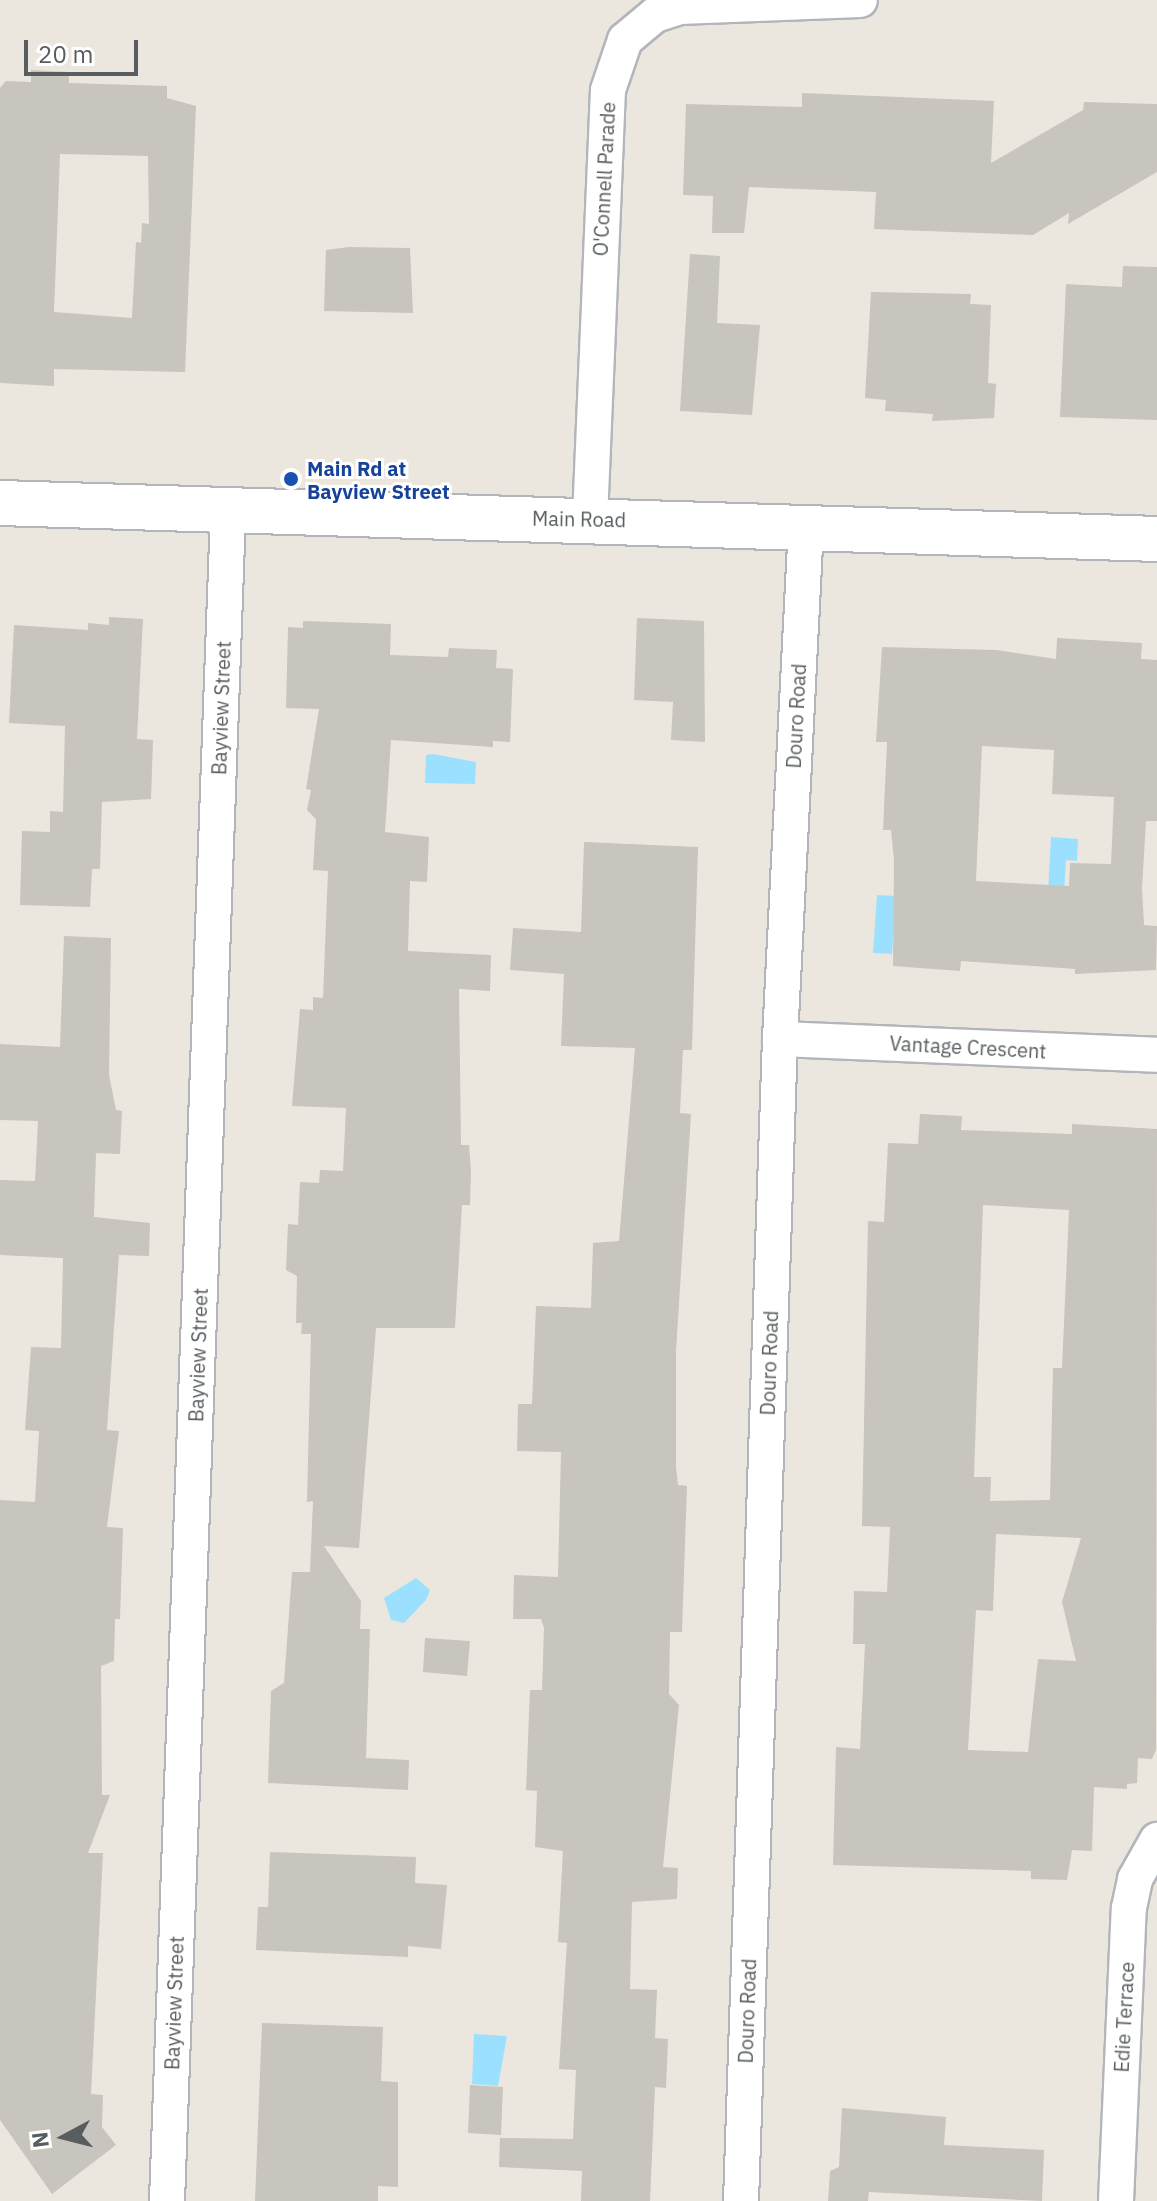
<!DOCTYPE html>
<html>
<head>
<meta charset="utf-8">
<style>
  body { margin:0 }
  #map { position:relative; width:1157px; height:2201px; overflow:hidden; background:#ece7de; font-family:"IBM Plex Sans",sans-serif }
  div>[style] { position:absolute }
  .water>* { inset:0; background:#9be1ff }
  .building>* { inset:0; background:#c8c4be }
  .roads { filter:drop-shadow(2px 0 #b2b6ba) drop-shadow(-2px 0 #b2b6ba) drop-shadow(0 2px #b2b6ba) drop-shadow(0 -2px #b2b6ba) }
  .minor>* { height:34px; margin:-17px; padding:0 17px; transform-origin:17px; border-radius:17px; background:#fff }
  .secondary>* { height:44px; margin:-22px; padding:0 22px; transform-origin:22px; border-radius:22px; background:#fff }
  .dots>* { width:22px; height:22px; translate:-50% -50%; box-sizing:border-box; border:4px solid #fff; border-radius:50% }
  span { translate:-50% -50%; white-space:nowrap; text-align:center; line-height:1.15; -webkit-text-stroke:6px #fff; paint-order:stroke }
  .street-label { font-size:20px; color:#585d60 }
  .transit-label { font-size:20px; color:#164399; font-weight:700 }
  .left { translate:0 -50%; text-align:left }
  .north { position:absolute; left:24px; top:2097px; width:80px; height:80px; -webkit-text-stroke:6px #fff; paint-order:stroke; rotate:263deg; font-size:22px; font-weight:700; line-height:32px; text-align:center; color:#585d60 }
  .north::after { content:''; display:block; margin:auto; width:28px; height:36px; background:#585d60; clip-path:polygon(50% 0,100% 100%,50% 72%,0 100%) }
  .scale { position:absolute; left:24px; top:40px; width:114px; height:36px; box-sizing:border-box; border:4px solid #585d60; border-top:0; padding-left:10px; font-size:24px; line-height:28px; white-space:nowrap; color:#585d60; -webkit-text-stroke:6px #fff; paint-order:stroke }
</style>
</head>
<body>
<div id="map">
  <div class="water">
    <i style="clip-path:polygon(433px 754px,476px 762px,475px 784px,425px 783px,426px 755px)"></i>
    <i style="clip-path:polygon(1051px 837px,1078px 839px,1077px 861px,1066px 860px,1064px 893px,1048px 892px)"></i>
    <i style="clip-path:polygon(877px 895px,896px 896px,892px 954px,873px 953px)"></i>
    <i style="clip-path:polygon(416px 1578px,430px 1590px,426px 1600px,404px 1623px,391px 1620px,384px 1598px)"></i>
    <i style="clip-path:polygon(474px 2034px,507px 2036px,498px 2086px,472px 2084px)"></i>
  </div>
  <div class="building">
    <i style="clip-path:polygon(evenodd,31px 70px,69px 72px,69px 83px,167px 86px,167px 98px,196px 106px,185px 372px,54px 369px,54px 386px,0 383px,0 88px,6px 81px,31px 82px,31px 70px,60px 154px,148px 156px,149px 224px,142px 223px,141px 243px,136px 242px,132px 318px,54px 312px,60px 154px)"></i>
    <i style="clip-path:polygon(802px 93px,994px 101px,991px 163px,1083px 110px,1084px 102px,1157px 104px,1157px 172px,1068px 224px,1069px 213px,1033px 235px,874px 229px,876px 192px,749px 187px,744px 233px,712px 233px,713px 196px,683px 195px,686px 104px,802px 107px)"></i>
    <i style="clip-path:polygon(349px 247px,410px 248px,413px 313px,324px 311px,326px 250px)"></i>
    <i style="clip-path:polygon(690px 254px,720px 256px,717px 323px,760px 325px,752px 415px,680px 411px)"></i>
    <i style="clip-path:polygon(1123px 266px,1157px 267px,1157px 420px,1060px 417px,1066px 284px,1122px 287px)"></i>
    <i style="clip-path:polygon(871px 292px,971px 294px,970px 304px,991px 305px,988px 383px,996px 384px,994px 418px,932px 421px,933px 414px,885px 411px,886px 400px,865px 398px)"></i>
    <i style="clip-path:polygon(109px 617px,143px 619px,137px 739px,153px 740px,151px 799px,102px 802px,100px 869px,92px 869px,90px 907px,20px 905px,22px 831px,50px 832px,50px 811px,63px 812px,65px 726px,9px 723px,14px 625px,88px 630px,88px 623px,109px 625px)"></i>
    <i style="clip-path:polygon(637px 618px,704px 621px,705px 742px,671px 740px,673px 702px,634px 700px)"></i>
    <i style="clip-path:polygon(303px 621px,391px 624px,390px 655px,448px 657px,449px 648px,497px 650px,496px 668px,513px 669px,510px 742px,493px 741px,493px 747px,391px 740px,385px 832px,429px 837px,427px 882px,410px 881px,408px 951px,491px 955px,490px 991px,459px 989px,461px 1145px,469px 1145px,471px 1172px,470px 1205px,462px 1205px,455px 1328px,376px 1328px,359px 1548px,324px 1546px,361px 1601px,360px 1629px,370px 1629px,366px 1758px,409px 1760px,408px 1790px,268px 1783px,271px 1691px,284px 1683px,292px 1572px,310px 1572px,313px 1501px,307px 1502px,311px 1334px,301px 1334px,302px 1323px,296px 1323px,297px 1276px,286px 1270px,288px 1224px,298px 1225px,300px 1182px,319px 1183px,320px 1170px,343px 1171px,346px 1108px,292px 1106px,300px 1009px,313px 1010px,313px 997px,323px 998px,328px 871px,313px 870px,316px 819px,307px 810px,311px 790px,306px 789px,319px 709px,286px 708px,288px 627px,303px 628px)"></i>
    <i style="clip-path:polygon(evenodd,1057px 638px,1142px 643px,1141px 659px,1157px 660px,1157px 821px,1146px 821px,1142px 888px,1144px 925px,1157px 926px,1156px 970px,1075px 974px,1075px 969px,961px 961px,960px 971px,893px 966px,894px 860px,891px 830px,883px 830px,887px 742px,876px 742px,882px 647px,996px 650px,1056px 659px,1057px 638px,982px 746px,1054px 750px,1052px 794px,1114px 797px,1111px 864px,1070px 863px,1069px 886px,976px 881px,982px 746px)"></i>
    <i style="clip-path:polygon(584px 842px,698px 847px,692px 1050px,683px 1050px,680px 1113px,691px 1114px,676px 1351px,676px 1467px,678px 1485px,687px 1486px,682px 1632px,670px 1632px,669px 1694px,679px 1705px,663px 1867px,678px 1868px,677px 1899px,632px 1902px,630px 1989px,657px 1990px,655px 2038px,668px 2039px,666px 2088px,655px 2087px,650px 2201px,581px 2201px,582px 2171px,499px 2167px,500px 2138px,573px 2139px,576px 2070px,559px 2069px,567px 1943px,558px 1942px,563px 1851px,535px 1847px,537px 1791px,526px 1790px,530px 1690px,542px 1690px,544px 1628px,541px 1619px,513px 1619px,514px 1575px,558px 1577px,561px 1452px,517px 1451px,518px 1404px,532px 1404px,536px 1306px,591px 1308px,593px 1243px,619px 1241px,635px 1048px,561px 1046px,564px 974px,510px 970px,513px 928px,581px 932px)"></i>
    <i style="clip-path:polygon(64px 936px,111px 938px,109px 1075px,116px 1110px,122px 1111px,120px 1154px,96px 1153px,94px 1217px,150px 1223px,149px 1256px,119px 1255px,107px 1430px,119px 1431px,107px 1527px,123px 1528px,120px 1619px,115px 1619px,114px 1661px,101px 1666px,102px 1795px,110px 1795px,88px 1853px,103px 1853px,91px 2094px,103px 2095px,102px 2127px,116px 2145px,52px 2194px,0 2120px,0 1500px,35px 1502px,39px 1431px,25px 1430px,31px 1347px,61px 1348px,63px 1258px,0 1255px,0 1180px,35px 1181px,38px 1121px,0 1120px,0 1044px,60px 1047px)"></i>
    <i style="clip-path:polygon(evenodd,920px 1114px,962px 1116px,961px 1130px,1072px 1134px,1072px 1124px,1157px 1129px,1156px 1750px,1152px 1759px,1138px 1758px,1137px 1783px,1127px 1784px,1127px 1789px,1094px 1787px,1092px 1851px,1072px 1850px,1067px 1880px,1031px 1879px,1031px 1871px,833px 1865px,836px 1747px,860px 1749px,865px 1644px,853px 1644px,854px 1591px,887px 1592px,890px 1527px,862px 1526px,868px 1221px,884px 1222px,888px 1143px,918px 1144px,920px 1114px,983px 1205px,1069px 1210px,1062px 1368px,1053px 1368px,1050px 1500px,990px 1501px,991px 1477px,974px 1477px,983px 1205px,920px 1114px,996px 1534px,1081px 1538px,1062px 1602px,1076px 1661px,1038px 1659px,1028px 1752px,968px 1750px,976px 1610px,993px 1611px,996px 1534px)"></i>
    <i style="clip-path:polygon(425px 1638px,470px 1641px,467px 1676px,423px 1672px)"></i>
    <i style="clip-path:polygon(270px 1852px,416px 1857px,415px 1883px,447px 1885px,441px 1949px,408px 1946px,408px 1957px,256px 1950px,258px 1907px,268px 1907px)"></i>
    <i style="clip-path:polygon(262px 2023px,383px 2027px,381px 2081px,398px 2082px,398px 2187px,378px 2186px,378px 2201px,255px 2201px)"></i>
    <i style="clip-path:polygon(470px 2085px,503px 2087px,501px 2135px,468px 2133px)"></i>
    <i style="clip-path:polygon(842px 2108px,946px 2117px,944px 2145px,1044px 2150px,1042px 2201px,869px 2192px,868px 2201px,828px 2201px,830px 2171px,839px 2167px)"></i>
  </div>
  <div class="roads">
    <div class="minor">
      <i style="left:590px;top:519px;width:429px;rotate:-87.6deg"></i>
      <i style="left:608px;top:90px;width:53px;rotate:-71.2deg"></i>
      <i style="left:625px;top:40px;width:39px;rotate:-40deg"></i>
      <i style="left:655px;top:15px;width:26px;rotate:-18deg"></i>
      <i style="left:680px;top:7px;width:180px;rotate:-2.2deg"></i>
      <i style="left:780px;top:1039px;width:377px;rotate:2.4deg"></i>
      <i style="left:167px;top:2201px;width:1692px;rotate:-87.93deg"></i>
      <i style="left:741px;top:2201px;width:1163px;rotate:-88.08deg"></i>
      <i style="left:780px;top:1039px;width:514px;rotate:-87.1deg"></i>
      <i style="left:1116px;top:2201px;width:293px;rotate:-87.5deg"></i>
      <i style="left:1129px;top:1908px;width:30px;rotate:-78deg"></i>
      <i style="left:1135px;top:1879px;width:45px;rotate:-60.6deg"></i>
    </div>
    <div class="secondary">
      <i style="left:0;top:503px;width:1158px;rotate:1.78deg"></i>
    </div>
  </div>
  <div class="dots">
    <i style="left:291px;top:479px;background:#1a4fb4"></i>
  </div>
  <div class="street-label">
    <span style="left:604px;top:179px;rotate:-87deg">O'Connell Parade</span>
    <span style="left:579px;top:519px;rotate:1deg">Main Road</span>
    <span style="left:221px;top:708px;rotate:-88deg">Bayview Street</span>
    <span style="left:796px;top:716px;rotate:-87deg">Douro Road</span>
    <span style="left:968px;top:1047px;rotate:3deg">Vantage Crescent</span>
    <span style="left:198px;top:1355px;rotate:-88deg">Bayview Street</span>
    <span style="left:769px;top:1363px;rotate:-88deg">Douro Road</span>
    <span style="left:174px;top:2003px;rotate:-88deg">Bayview Street</span>
    <span style="left:747px;top:2011px;rotate:-88deg">Douro Road</span>
    <span style="left:1124px;top:2017px;rotate:-87deg">Edie Terrace</span>
  </div>
  <div class="transit-label">
    <span class="left" style="left:307px;top:480px">Main Rd at<br>Bayview Street</span>
  </div>
  <div class="north">N</div>
  <div class="scale">20 m</div>
</div>
</body>
</html>
